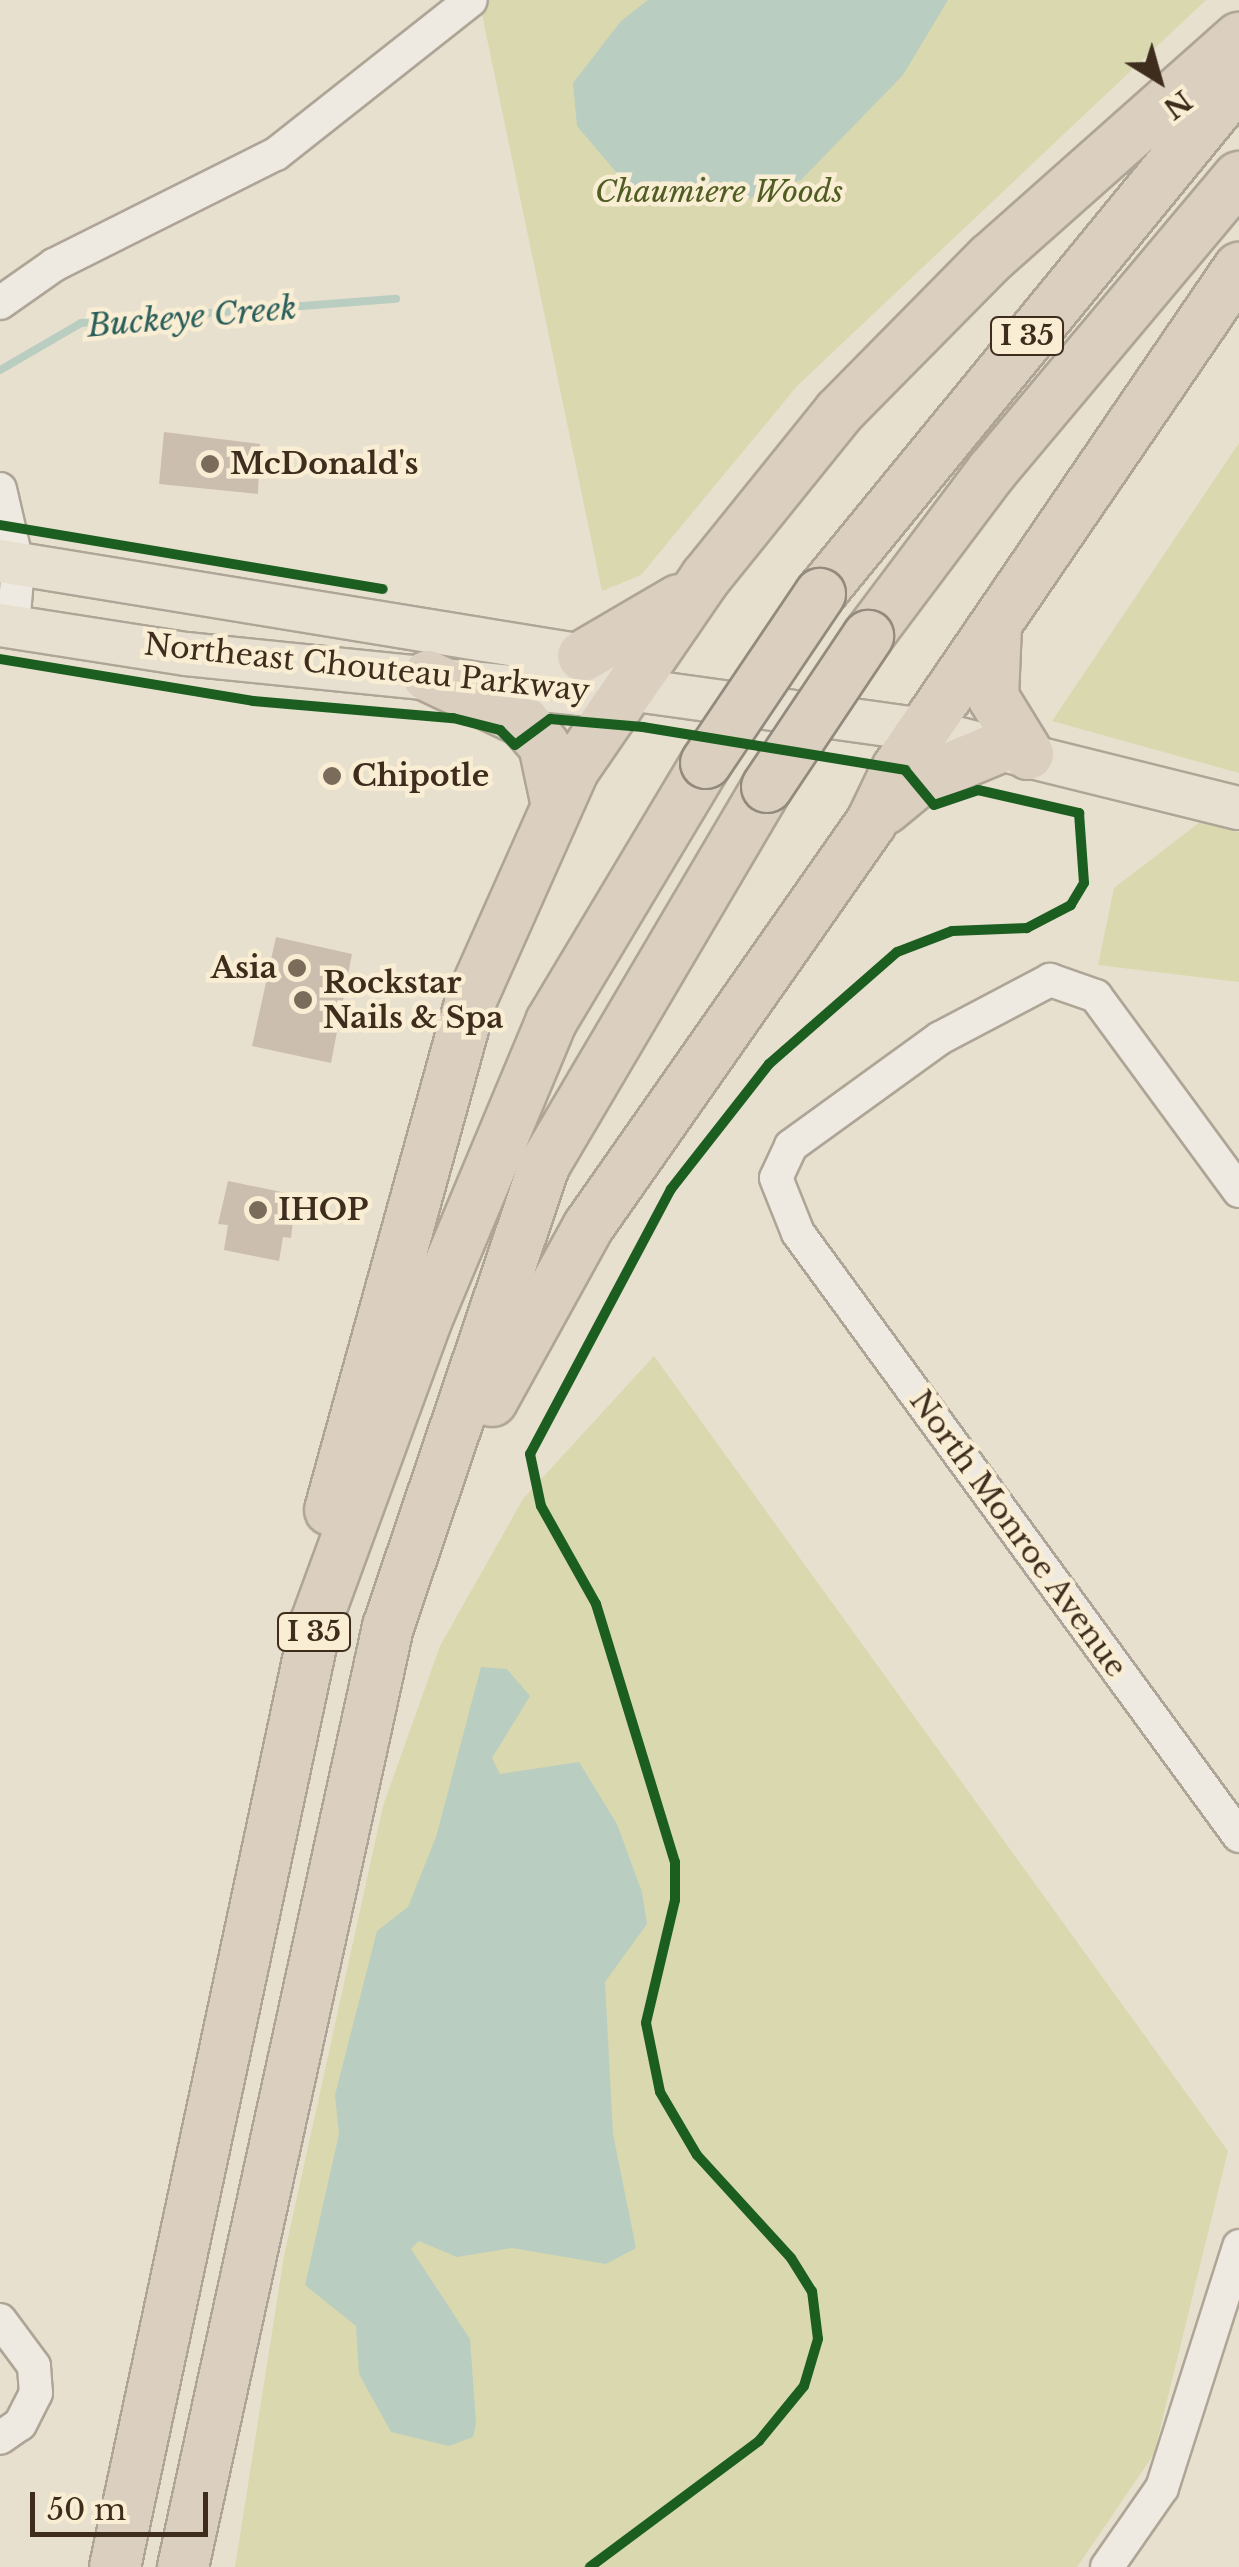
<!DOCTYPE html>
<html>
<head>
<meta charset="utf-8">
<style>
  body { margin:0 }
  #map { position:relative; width:1239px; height:2567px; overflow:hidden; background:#e8e0ce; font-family:"Libre Baskerville",serif }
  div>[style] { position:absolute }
  .green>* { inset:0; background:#d9d8af }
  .water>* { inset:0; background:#bacdc1 }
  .stream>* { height:8px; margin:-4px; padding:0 4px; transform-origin:4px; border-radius:4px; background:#bacdc1 }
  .building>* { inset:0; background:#ccbeaf }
  .roads { filter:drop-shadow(2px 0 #aea597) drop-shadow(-2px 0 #aea597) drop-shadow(0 2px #aea597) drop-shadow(0 -2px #aea597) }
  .minor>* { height:32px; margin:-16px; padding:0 16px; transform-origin:16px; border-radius:16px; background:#efeae1 }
  .major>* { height:42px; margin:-21px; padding:0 21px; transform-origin:21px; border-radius:21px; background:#e7e0d1 }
  .highway>* { height:50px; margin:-25px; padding:0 25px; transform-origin:25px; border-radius:25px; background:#dbcfbf }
  .bridges { filter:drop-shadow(2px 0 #938a7e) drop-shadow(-2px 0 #938a7e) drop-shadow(0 2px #938a7e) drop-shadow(0 -2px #938a7e) }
  .highway-bridge>* { height:50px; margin:-25px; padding:0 25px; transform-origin:25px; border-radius:25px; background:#dbcfbf }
  .cycleway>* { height:10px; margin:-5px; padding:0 5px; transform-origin:5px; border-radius:5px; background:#1b5e20 }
  .dots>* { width:28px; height:28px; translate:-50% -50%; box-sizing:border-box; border:5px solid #f9eed4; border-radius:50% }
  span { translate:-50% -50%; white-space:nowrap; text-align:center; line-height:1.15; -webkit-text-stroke:9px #f9eed4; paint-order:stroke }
  .shield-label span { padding:2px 8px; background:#f9eed4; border:2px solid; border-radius:8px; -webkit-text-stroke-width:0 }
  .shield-label { font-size:28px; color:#3e2c1d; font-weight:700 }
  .park-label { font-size:30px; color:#4f5d22; font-style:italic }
  .poi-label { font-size:30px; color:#3e2c1d; font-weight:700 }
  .left { translate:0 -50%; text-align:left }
  .right { translate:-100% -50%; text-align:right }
  .street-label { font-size:30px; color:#3e2c1d }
  .water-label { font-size:32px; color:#2b5f5b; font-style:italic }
  .north { position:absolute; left:1109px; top:30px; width:100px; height:100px; -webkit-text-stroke:8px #f9eed4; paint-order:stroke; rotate:143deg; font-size:28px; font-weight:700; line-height:40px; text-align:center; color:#3e2c1d }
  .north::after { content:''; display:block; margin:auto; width:35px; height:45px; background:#3e2c1d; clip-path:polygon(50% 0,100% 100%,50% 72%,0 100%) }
  .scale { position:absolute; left:30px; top:2492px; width:178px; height:45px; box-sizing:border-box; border:5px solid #3e2c1d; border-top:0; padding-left:12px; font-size:30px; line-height:35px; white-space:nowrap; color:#3e2c1d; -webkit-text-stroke:8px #f9eed4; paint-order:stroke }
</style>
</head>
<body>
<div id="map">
  <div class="green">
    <i style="clip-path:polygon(479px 0,1206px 0,797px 386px,641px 575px,602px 591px)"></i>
    <i style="clip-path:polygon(1239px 443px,1239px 773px,1052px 721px)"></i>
    <i style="clip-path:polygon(1200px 822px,1239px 832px,1239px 982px,1098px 965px,1114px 888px)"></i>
    <i style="clip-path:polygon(654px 1356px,1228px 2151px,1154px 2454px,1077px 2567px,235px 2567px,284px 2256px,383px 1806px,440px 1646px,523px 1499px)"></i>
  </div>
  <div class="water">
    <i style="clip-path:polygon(648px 0,948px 0,903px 75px,801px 180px,746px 200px,676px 205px,633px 192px,577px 126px,573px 83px,621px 21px)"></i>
    <i style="clip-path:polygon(481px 1667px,507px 1669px,530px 1696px,492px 1758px,500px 1774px,579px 1762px,617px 1824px,642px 1892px,647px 1924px,605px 1982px,613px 2134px,636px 2248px,606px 2264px,512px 2248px,457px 2257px,419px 2241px,411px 2249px,470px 2339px,476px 2423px,473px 2437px,449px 2446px,391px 2432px,359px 2374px,356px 2326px,305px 2285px,339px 2134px,335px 2095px,377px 1931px,408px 1907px,436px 1837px)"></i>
  </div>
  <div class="stream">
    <i style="left:0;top:370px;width:94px;rotate:-30.1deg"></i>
    <i style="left:81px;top:323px;width:316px;rotate:-4.4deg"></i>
  </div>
  <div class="building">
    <i style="clip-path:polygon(164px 432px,260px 444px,258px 494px,159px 484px)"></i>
    <i style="clip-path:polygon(276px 937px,352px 954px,331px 1063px,252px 1046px)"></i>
    <i style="clip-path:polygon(228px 1181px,296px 1195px,291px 1238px,283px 1237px,279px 1261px,224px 1250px,228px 1225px,218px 1224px)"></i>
  </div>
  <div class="roads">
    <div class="minor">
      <i style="left:0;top:303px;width:66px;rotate:-35.1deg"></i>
      <i style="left:54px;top:265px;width:248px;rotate:-26.6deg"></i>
      <i style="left:276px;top:154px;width:248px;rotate:-38.3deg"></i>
      <i style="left:0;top:489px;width:80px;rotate:77deg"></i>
      <i style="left:18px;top:567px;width:60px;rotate:94.8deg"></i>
      <i style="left:1239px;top:1191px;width:242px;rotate:-126.3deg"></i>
      <i style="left:1096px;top:996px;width:49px;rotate:-160.8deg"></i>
      <i style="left:1050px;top:980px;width:124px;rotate:152.2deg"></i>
      <i style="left:940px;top:1038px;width:184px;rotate:144.1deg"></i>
      <i style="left:791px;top:1146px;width:35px;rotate:115deg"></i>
      <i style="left:776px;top:1178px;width:59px;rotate:68.2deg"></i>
      <i style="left:798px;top:1233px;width:747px;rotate:53.82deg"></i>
      <i style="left:0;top:2320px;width:57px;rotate:53.5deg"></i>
      <i style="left:34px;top:2366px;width:27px;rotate:86deg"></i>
      <i style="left:36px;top:2393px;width:35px;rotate:117deg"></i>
      <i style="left:20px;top:2424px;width:24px;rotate:145deg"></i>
      <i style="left:1107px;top:2567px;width:96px;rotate:-55.2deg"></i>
      <i style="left:1162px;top:2488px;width:254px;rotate:-72.3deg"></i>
    </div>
    <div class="major">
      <i style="left:0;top:561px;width:591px;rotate:9.26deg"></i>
      <i style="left:583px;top:656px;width:34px;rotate:37deg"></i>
      <i style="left:0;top:625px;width:188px;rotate:8.9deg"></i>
      <i style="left:186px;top:654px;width:395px;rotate:5.8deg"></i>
      <i style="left:579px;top:694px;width:50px;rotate:-5.7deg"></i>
      <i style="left:629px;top:689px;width:297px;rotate:7.9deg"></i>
      <i style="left:923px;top:730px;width:325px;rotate:13.9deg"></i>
    </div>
    <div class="highway">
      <i style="left:820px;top:594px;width:662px;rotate:-50.7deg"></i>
      <i style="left:996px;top:626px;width:71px;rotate:92.4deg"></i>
      <i style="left:993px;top:697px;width:67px;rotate:58.4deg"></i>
      <i style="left:868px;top:636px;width:206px;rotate:-53.1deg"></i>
      <i style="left:992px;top:471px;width:384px;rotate:-50deg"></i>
      <i style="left:583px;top:656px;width:111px;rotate:-30.3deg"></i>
      <i style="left:428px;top:676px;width:105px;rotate:25.3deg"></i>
      <i style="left:523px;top:721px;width:32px;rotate:49deg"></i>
      <i style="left:544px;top:745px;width:62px;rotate:78deg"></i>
      <i style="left:885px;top:809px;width:44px;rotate:-39.5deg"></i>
      <i style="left:919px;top:781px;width:83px;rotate:-22.6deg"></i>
      <i style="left:492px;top:1401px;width:199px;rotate:-61.1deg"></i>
      <i style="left:588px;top:1227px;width:493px;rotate:-55deg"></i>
      <i style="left:871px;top:823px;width:60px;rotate:-64.3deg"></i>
      <i style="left:897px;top:769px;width:607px;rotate:-55.68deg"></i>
      <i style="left:330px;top:1510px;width:529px;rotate:-74.55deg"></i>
      <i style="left:471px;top:1000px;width:253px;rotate:-66deg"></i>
      <i style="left:574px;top:769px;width:233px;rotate:-55.5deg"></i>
      <i style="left:706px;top:577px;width:212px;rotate:-51.1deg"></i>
      <i style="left:839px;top:412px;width:216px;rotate:-45.4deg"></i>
      <i style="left:991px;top:258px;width:332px;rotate:-41.6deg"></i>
      <i style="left:115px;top:2567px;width:966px;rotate:-77.99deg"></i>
      <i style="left:316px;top:1622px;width:320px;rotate:-69.9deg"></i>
      <i style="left:426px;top:1321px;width:324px;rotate:-67.3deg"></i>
      <i style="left:551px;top:1022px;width:302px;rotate:-59.1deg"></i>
      <i style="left:183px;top:2567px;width:962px;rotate:-77.7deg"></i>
      <i style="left:388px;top:1627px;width:489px;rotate:-71.3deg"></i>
      <i style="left:545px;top:1164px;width:438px;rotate:-59.5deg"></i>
    </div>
  </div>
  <div class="bridges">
    <div class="highway-bridge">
      <i style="left:706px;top:763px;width:204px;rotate:-56deg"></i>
      <i style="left:767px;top:787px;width:182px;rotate:-56.2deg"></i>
    </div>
  </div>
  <div class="cycleway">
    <i style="left:0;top:525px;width:388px;rotate:9.5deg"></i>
    <i style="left:0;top:659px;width:256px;rotate:9.4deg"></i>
    <i style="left:253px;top:701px;width:201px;rotate:4.9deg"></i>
    <i style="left:453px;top:718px;width:49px;rotate:14.3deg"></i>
    <i style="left:500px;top:730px;width:21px;rotate:45deg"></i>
    <i style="left:515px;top:745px;width:44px;rotate:-36.6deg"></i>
    <i style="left:550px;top:719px;width:93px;rotate:4.9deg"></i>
    <i style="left:643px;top:727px;width:266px;rotate:9.3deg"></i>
    <i style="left:905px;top:770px;width:45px;rotate:50.4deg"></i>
    <i style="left:934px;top:805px;width:46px;rotate:-18.8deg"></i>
    <i style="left:978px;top:790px;width:104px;rotate:12.8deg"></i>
    <i style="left:1079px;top:813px;width:70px;rotate:85.9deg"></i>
    <i style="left:1084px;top:883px;width:26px;rotate:121deg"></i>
    <i style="left:1071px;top:905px;width:50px;rotate:152.4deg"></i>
    <i style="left:1027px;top:928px;width:75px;rotate:177.7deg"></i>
    <i style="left:952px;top:931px;width:59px;rotate:159.1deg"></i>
    <i style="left:897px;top:952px;width:170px;rotate:138.8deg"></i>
    <i style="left:769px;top:1064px;width:159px;rotate:128.1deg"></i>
    <i style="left:671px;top:1189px;width:300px;rotate:118deg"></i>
    <i style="left:530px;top:1454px;width:53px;rotate:78.1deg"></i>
    <i style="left:541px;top:1506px;width:112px;rotate:60.7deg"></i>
    <i style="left:596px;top:1604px;width:270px;rotate:73deg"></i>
    <i style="left:675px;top:1862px;width:38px;rotate:90deg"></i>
    <i style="left:675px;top:1900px;width:126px;rotate:103.3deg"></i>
    <i style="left:646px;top:2023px;width:70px;rotate:78.5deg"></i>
    <i style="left:660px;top:2092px;width:73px;rotate:59.6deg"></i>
    <i style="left:697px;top:2155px;width:139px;rotate:47.6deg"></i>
    <i style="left:791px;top:2258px;width:39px;rotate:58deg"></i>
    <i style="left:812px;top:2291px;width:48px;rotate:82.9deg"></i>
    <i style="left:818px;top:2339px;width:49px;rotate:106.6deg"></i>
    <i style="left:804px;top:2386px;width:71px;rotate:129.3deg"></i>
    <i style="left:759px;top:2441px;width:211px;rotate:143.3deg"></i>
  </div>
  <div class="dots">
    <i style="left:210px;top:464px;background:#7a6b5b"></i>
    <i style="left:332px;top:776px;background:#7a6b5b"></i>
    <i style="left:297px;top:968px;background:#7a6b5b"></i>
    <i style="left:303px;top:1000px;background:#7a6b5b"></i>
    <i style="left:258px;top:1210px;background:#7a6b5b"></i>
  </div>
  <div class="shield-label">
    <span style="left:1027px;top:336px">I 35</span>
    <span style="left:314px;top:1632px">I 35</span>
  </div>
  <div class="park-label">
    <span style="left:719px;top:192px">Chaumiere Woods</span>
  </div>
  <div class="poi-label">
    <span class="left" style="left:230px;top:464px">McDonald's</span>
    <span class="left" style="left:352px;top:776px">Chipotle</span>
    <span class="right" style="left:277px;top:968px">Asia</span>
    <span class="left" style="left:323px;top:1000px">Rockstar<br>Nails &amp; Spa</span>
    <span class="left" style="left:278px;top:1210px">IHOP</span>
  </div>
  <div class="street-label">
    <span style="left:367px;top:668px;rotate:6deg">Northeast Chouteau Parkway</span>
    <span style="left:1018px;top:1534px;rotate:54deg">North Monroe Avenue</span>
  </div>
  <div class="water-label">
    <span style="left:192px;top:317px;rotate:-5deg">Buckeye Creek</span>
  </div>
  <div class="north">N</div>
  <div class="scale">50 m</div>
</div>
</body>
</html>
